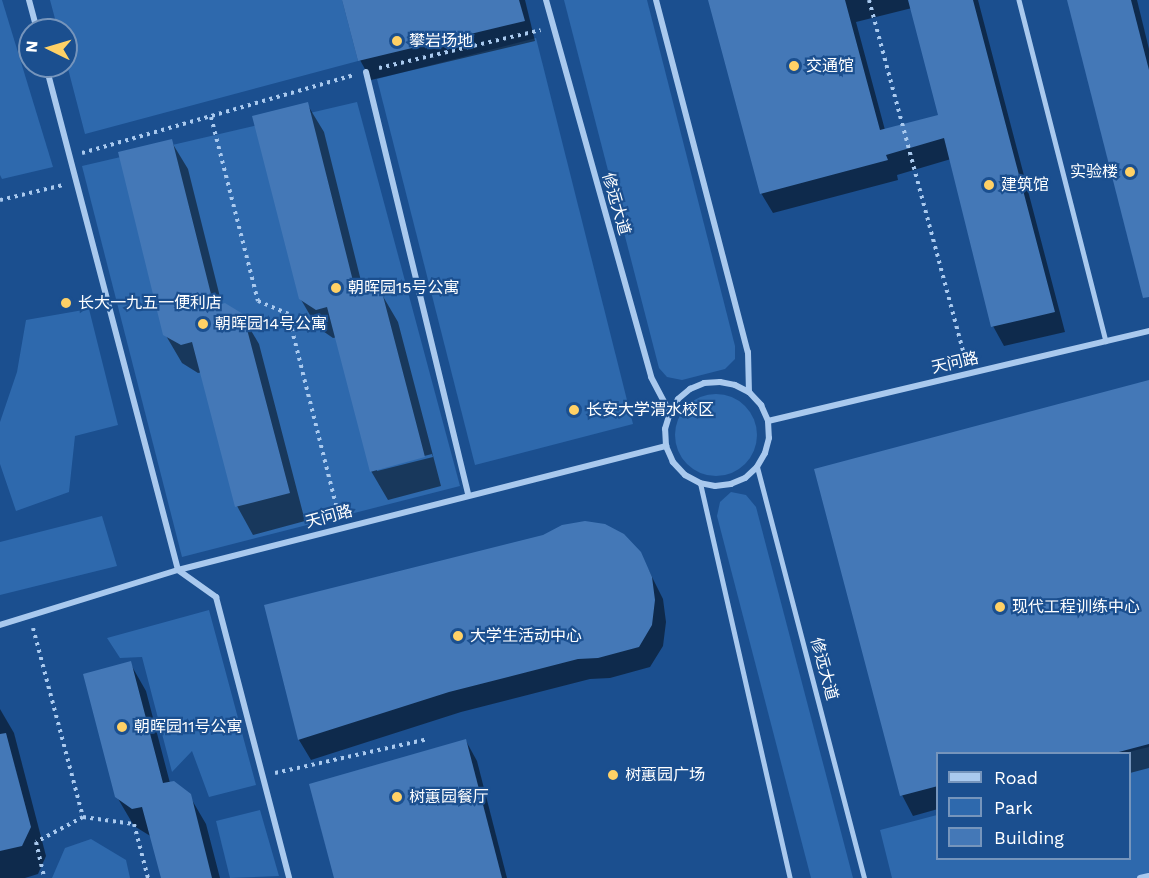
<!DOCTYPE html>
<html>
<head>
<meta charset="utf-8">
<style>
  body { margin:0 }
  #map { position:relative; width:1149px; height:878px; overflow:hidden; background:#1b4f8f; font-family:"Work Sans","Noto Sans SC",sans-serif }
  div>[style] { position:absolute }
  .green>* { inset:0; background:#2e69ad }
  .round { border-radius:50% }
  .shadow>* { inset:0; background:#0007 }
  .building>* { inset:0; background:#4478b7 }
  .path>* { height:4px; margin-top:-2px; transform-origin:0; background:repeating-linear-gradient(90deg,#a9c9ee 0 3px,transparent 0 7.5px) }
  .service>* { height:4.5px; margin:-2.25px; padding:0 2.25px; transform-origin:2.25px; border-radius:2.25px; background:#a9c9ee }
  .pedestrian>* { height:5px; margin:-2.5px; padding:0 2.5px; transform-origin:2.5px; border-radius:2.5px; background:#a9c9ee }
  .minor>* { height:6px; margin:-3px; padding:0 3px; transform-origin:3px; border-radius:3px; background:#a9c9ee }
  .dots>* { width:16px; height:16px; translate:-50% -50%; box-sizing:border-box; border:3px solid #1b4f8f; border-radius:50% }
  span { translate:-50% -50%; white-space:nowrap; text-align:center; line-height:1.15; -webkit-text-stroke:4.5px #1b4f8f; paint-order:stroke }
  .poi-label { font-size:16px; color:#fff }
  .left { translate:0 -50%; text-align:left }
  .right { translate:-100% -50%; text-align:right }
  .street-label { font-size:16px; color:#fff }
  .legend { position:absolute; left:936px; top:752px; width:195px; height:108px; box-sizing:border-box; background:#1b4f8f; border:2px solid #7695bc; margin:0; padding:8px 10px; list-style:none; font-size:18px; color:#fff }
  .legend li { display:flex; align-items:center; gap:12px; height:30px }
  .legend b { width:30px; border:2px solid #7695bc }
  .north { position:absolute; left:18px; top:18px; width:60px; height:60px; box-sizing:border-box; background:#1b4f8f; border:2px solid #7695bc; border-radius:50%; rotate:275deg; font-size:16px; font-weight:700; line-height:24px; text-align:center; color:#fff }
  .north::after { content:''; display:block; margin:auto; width:21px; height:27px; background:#ffd166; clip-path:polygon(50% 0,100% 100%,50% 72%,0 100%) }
</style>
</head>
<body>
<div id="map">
  <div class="green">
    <i style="clip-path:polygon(0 0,2px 0,53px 167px,2px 179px,0 175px)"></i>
    <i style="clip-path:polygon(50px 0,342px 0,358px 61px,85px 134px,66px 61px,66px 30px,58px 30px)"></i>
    <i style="clip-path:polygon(564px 0,647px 0,735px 346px,735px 359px,725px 369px,682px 380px,667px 377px,659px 368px)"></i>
    <i style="clip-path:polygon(536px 38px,633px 424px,475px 465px,377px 79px)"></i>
    <i style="clip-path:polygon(357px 102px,460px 486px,182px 557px,82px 166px)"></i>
    <i style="clip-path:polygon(89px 309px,118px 425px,75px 436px,69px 492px,16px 511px,0 464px,0 422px,17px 372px,26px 320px)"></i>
    <i class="round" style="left:675px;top:394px;width:82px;height:82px"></i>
    <i style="clip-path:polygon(731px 492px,746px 495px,756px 507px,853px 878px,811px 878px,717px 516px,720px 502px)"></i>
    <i style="clip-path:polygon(102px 516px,117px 566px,0 595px,0 542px)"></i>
    <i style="clip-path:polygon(209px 610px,256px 785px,209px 797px,192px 751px,172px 772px,142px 657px,120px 658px,107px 638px)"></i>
    <i style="clip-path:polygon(1149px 747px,1149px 878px,892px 878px,880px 830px,937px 815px,938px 858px,1130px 858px,1130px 754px,1124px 753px)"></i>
    <i style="clip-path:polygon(260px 810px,279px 876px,230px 878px,216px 821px)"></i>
    <i style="clip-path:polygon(91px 839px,126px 860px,130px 878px,52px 878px,65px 848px)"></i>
  </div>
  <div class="shadow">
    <i style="clip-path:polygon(344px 0,525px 0,535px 41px,371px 80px,360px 60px)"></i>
    <i style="clip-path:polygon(evenodd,710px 0,978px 0,1065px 332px,1004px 346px,993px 326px,951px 159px,897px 175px,898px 180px,773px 213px,761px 193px,710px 0,912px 8px,940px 117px,885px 130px,856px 22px,912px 8px)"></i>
    <i style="clip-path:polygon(1069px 0,1137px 0,1149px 49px,1149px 294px)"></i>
    <i style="clip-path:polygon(evenodd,307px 104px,324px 132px,362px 285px,381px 293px,398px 322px,441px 486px,388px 500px,371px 471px,337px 337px,333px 338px,317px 327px,300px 298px,307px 104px,432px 454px,433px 457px,377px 471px,377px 468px,432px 454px)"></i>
    <i style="clip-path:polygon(171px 141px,188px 169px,222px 305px,242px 315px,259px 344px,305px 521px,253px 535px,237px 506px,202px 372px,198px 373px,182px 363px,165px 334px)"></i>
    <i style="clip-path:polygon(1149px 382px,1149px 768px,1130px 773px,1130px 754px,938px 754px,938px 809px,913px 816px,902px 795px)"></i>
    <i style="clip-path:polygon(640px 553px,663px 599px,666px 622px,663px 646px,650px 667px,610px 678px,590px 679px,461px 712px,311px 760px,299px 740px,266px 606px)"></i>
    <i style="clip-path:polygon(130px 663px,146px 691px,170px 783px,189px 795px,206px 824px,220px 878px,162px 878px,152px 837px,134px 826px,117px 797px)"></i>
    <i style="clip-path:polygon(0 709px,14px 733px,46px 856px,38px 874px,25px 878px,0 878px)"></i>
    <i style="clip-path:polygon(466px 741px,477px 761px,507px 878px,335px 878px)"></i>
  </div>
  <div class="building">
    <i style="clip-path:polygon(342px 0,519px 0,525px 21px,358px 61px)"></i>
    <i style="clip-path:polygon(708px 0,845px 0,880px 130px,938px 115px,908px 0,973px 0,1055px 312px,991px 327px,944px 138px,886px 155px,888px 160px,760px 194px)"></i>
    <i style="clip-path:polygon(1067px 0,1131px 0,1149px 70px,1149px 297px,1143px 298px)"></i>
    <i style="clip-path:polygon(308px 102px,354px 285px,366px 282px,382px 292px,425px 457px,370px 472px,327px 307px,316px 310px,299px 299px,252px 116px)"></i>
    <i style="clip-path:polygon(172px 139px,214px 306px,225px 303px,243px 314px,290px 493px,235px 507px,192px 342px,181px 345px,163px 335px,118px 152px)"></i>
    <i style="clip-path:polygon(1149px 380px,1149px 744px,1115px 753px,938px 753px,938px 786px,900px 796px,814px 469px)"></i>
    <i style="clip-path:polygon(585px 521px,605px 524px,624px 534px,641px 552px,652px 577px,655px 600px,652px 625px,639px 647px,598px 658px,578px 659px,449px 692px,298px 740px,264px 605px,543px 535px,562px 525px)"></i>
    <i style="clip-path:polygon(131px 661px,163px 783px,174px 781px,191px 794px,212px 878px,161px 878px,142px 807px,132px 809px,115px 797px,83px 674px)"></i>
    <i style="clip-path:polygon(6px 733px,31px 827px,22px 846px,0 851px,0 734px)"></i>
    <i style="clip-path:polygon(466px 739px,502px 878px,334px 878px,309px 784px)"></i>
  </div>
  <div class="path">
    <i style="left:869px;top:0;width:374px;rotate:75deg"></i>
    <i style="left:379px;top:68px;width:166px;rotate:-13.2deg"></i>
    <i style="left:211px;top:117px;width:190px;rotate:75.7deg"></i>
    <i style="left:258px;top:301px;width:33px;rotate:23deg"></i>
    <i style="left:288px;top:314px;width:209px;rotate:75.9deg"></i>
    <i style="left:82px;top:153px;width:283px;rotate:-16deg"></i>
    <i style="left:0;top:200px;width:65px;rotate:-13.4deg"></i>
    <i style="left:33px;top:628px;width:196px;rotate:75.2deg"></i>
    <i style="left:83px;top:817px;width:53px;rotate:152deg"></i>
    <i style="left:36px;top:842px;width:37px;rotate:77deg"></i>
    <i style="left:275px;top:773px;width:157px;rotate:-12.5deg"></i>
    <i style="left:83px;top:817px;width:51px;rotate:7.8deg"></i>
    <i style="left:134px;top:824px;width:56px;rotate:75.5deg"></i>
  </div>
  <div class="service">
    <i style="left:1019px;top:0;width:352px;rotate:75.7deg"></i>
  </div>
  <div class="pedestrian">
    <i style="left:757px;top:467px;width:425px;rotate:75.4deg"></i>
    <i style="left:700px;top:483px;width:405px;rotate:77.2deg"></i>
  </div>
  <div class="minor">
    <i style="left:29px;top:0;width:31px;rotate:75deg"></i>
    <i style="left:546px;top:0;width:391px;rotate:74.4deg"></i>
    <i style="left:651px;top:377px;width:41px;rotate:62.2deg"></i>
    <i style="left:656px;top:0;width:364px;rotate:75.4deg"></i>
    <i style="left:748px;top:352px;width:40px;rotate:88.6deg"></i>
    <i style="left:749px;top:392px;width:18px;rotate:47deg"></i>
    <i style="left:761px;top:405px;width:17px;rotate:66deg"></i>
    <i style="left:768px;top:421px;width:17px;rotate:87deg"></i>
    <i style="left:769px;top:438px;width:16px;rotate:105deg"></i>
    <i style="left:765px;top:453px;width:16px;rotate:120deg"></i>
    <i style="left:757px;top:467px;width:16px;rotate:137deg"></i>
    <i style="left:745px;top:478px;width:15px;rotate:157deg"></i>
    <i style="left:731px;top:484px;width:16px;rotate:173deg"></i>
    <i style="left:715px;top:486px;width:15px;rotate:-169deg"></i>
    <i style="left:700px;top:483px;width:17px;rotate:-152deg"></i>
    <i style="left:685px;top:475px;width:18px;rotate:-133deg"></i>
    <i style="left:673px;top:462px;width:17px;rotate:-114deg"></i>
    <i style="left:666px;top:446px;width:17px;rotate:-93deg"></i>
    <i style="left:665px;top:429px;width:17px;rotate:-73deg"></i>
    <i style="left:670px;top:413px;width:16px;rotate:-60deg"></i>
    <i style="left:678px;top:399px;width:16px;rotate:-40deg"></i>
    <i style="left:690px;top:389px;width:15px;rotate:-23deg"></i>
    <i style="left:704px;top:383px;width:16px;rotate:-4deg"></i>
    <i style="left:720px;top:382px;width:15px;rotate:11deg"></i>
    <i style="left:735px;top:385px;width:16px;rotate:27deg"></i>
    <i style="left:46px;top:66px;width:521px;rotate:75.32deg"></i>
    <i style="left:178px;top:570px;width:47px;rotate:35.4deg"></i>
    <i style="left:216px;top:597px;width:290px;rotate:75.4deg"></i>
    <i style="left:366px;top:72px;width:435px;rotate:76.4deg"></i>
    <i style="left:768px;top:421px;width:391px;rotate:-13.3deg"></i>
    <i style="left:0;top:625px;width:186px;rotate:-17.2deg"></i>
    <i style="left:178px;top:570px;width:504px;rotate:-14.26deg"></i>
    <i style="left:1140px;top:878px;width:9px;rotate:-13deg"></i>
  </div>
  <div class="dots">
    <i style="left:397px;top:41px;background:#ffd166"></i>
    <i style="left:794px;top:66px;background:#ffd166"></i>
    <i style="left:1130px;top:172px;background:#ffd166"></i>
    <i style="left:989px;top:185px;background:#ffd166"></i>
    <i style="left:336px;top:288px;background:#ffd166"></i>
    <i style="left:66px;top:303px;background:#ffd166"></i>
    <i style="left:203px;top:324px;background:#ffd166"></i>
    <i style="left:574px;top:410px;background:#ffd166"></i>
    <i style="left:1000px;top:607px;background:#ffd166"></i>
    <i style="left:458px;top:636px;background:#ffd166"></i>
    <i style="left:122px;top:727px;background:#ffd166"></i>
    <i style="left:613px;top:775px;background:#ffd166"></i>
    <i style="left:397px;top:797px;background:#ffd166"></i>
  </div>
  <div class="poi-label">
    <span class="left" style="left:409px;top:41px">攀岩场地</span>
    <span class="left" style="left:806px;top:66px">交通馆</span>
    <span class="right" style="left:1118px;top:172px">实验楼</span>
    <span class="left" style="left:1001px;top:185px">建筑馆</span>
    <span class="left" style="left:348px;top:288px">朝晖园15号公寓</span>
    <span class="left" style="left:78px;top:303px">长大一九五一便利店</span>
    <span class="left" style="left:215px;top:324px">朝晖园14号公寓</span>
    <span class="left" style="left:586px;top:410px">长安大学渭水校区</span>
    <span class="left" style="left:1012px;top:607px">现代工程训练中心</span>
    <span class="left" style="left:470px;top:636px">大学生活动中心</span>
    <span class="left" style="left:134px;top:727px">朝晖园11号公寓</span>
    <span class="left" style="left:625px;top:775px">树蕙园广场</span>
    <span class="left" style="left:409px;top:797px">树蕙园餐厅</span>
  </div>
  <div class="street-label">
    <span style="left:616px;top:204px;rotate:74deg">修远大道</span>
    <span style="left:955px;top:363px;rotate:-13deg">天问路</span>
    <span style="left:329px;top:517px;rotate:-15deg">天问路</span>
    <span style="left:824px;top:669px;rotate:75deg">修远大道</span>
  </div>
  <ul class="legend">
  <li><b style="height:8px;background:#a9c9ee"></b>Road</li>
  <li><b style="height:16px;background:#2e69ad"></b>Park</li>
  <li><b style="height:16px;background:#4478b7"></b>Building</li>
  </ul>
  <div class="north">N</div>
</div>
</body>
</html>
